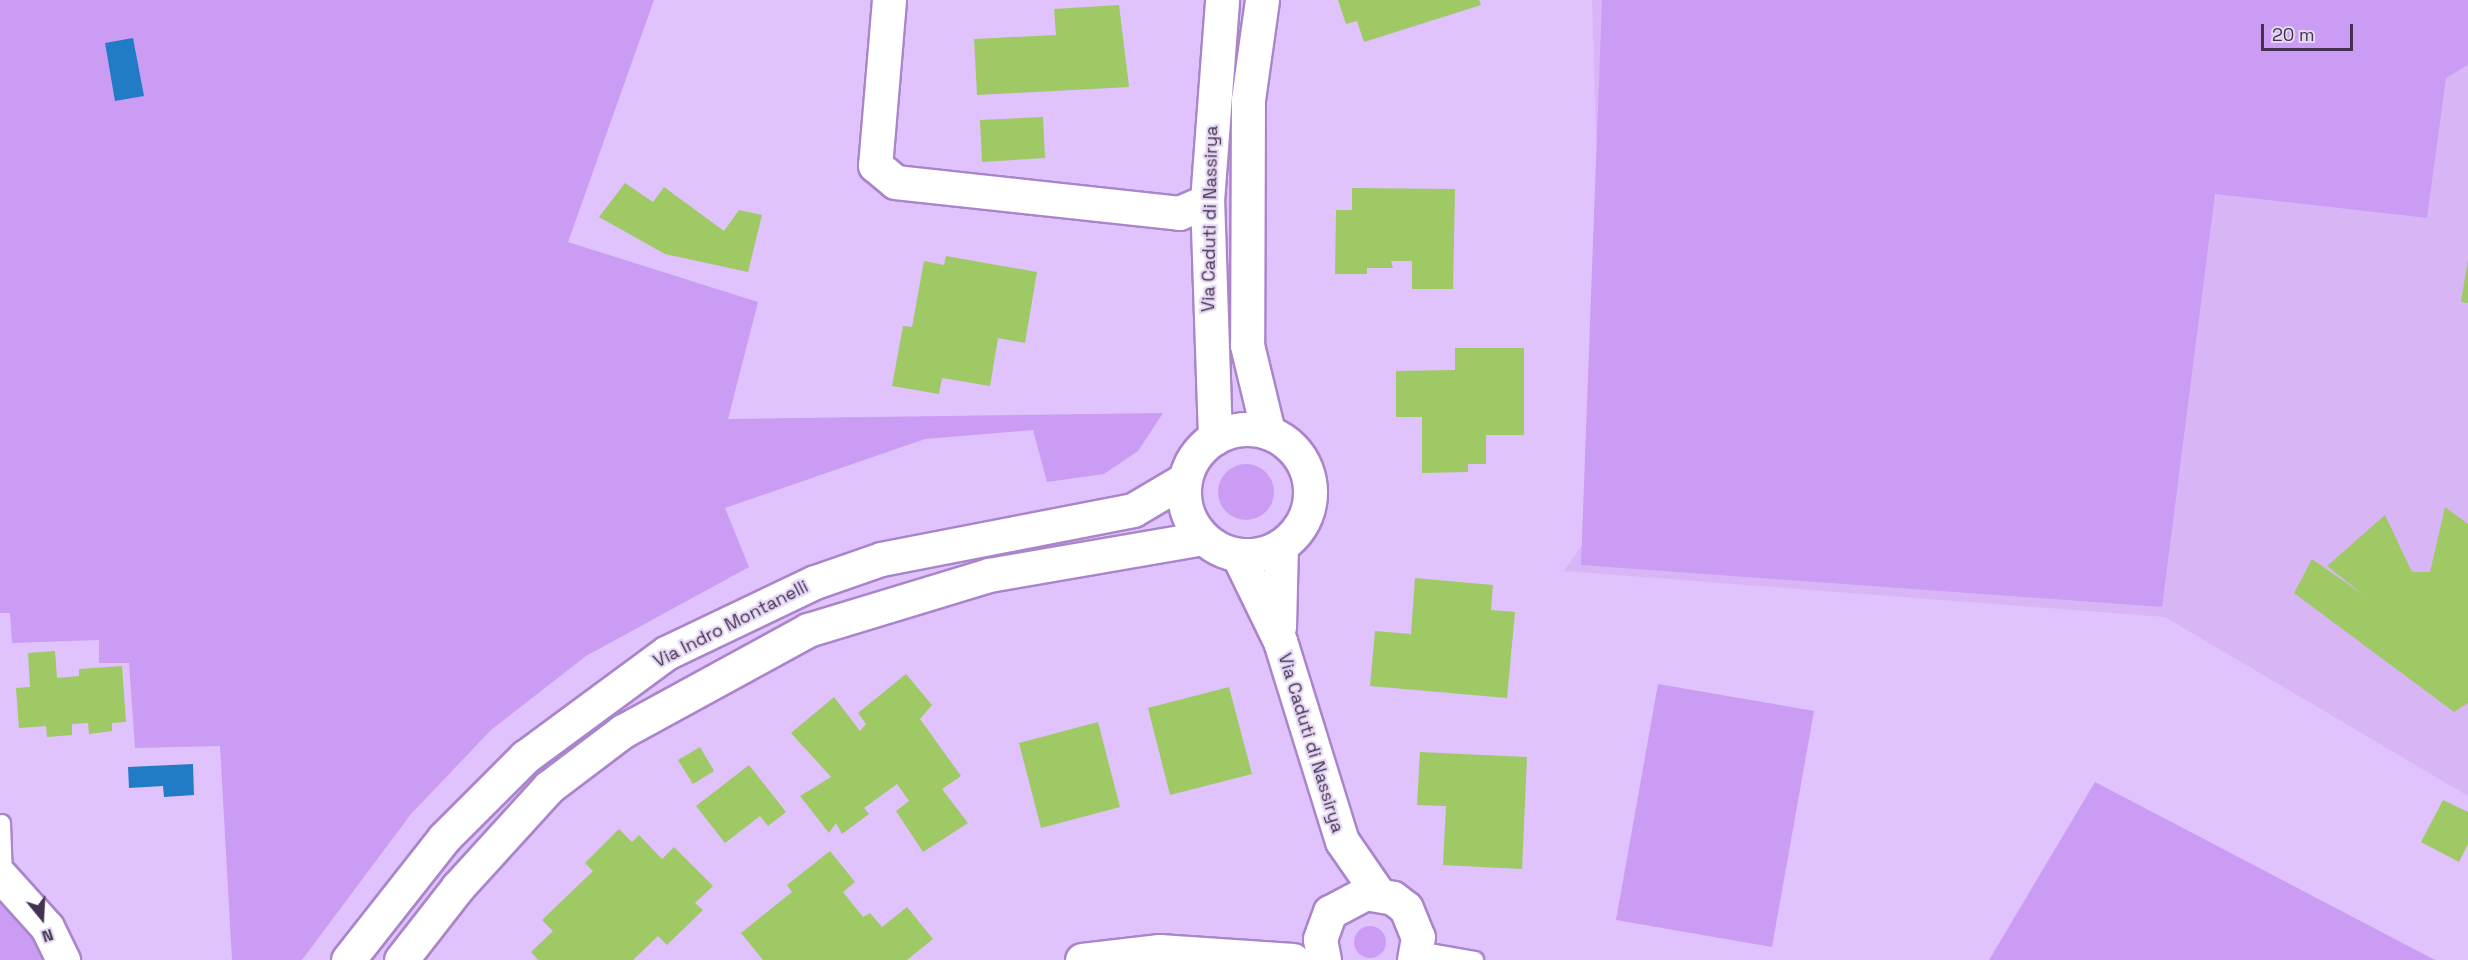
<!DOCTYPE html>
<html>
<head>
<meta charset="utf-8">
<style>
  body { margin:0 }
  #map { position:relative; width:2468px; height:960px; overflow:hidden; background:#e0c2fd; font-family:"Space Grotesk",sans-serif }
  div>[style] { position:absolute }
  .built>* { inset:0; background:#d8b6f6 }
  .green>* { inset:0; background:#cb9cf4 }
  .round { border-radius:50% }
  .water>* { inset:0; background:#227cc5 }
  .building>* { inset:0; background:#9ec964 }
  .roads { filter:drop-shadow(2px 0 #aa85ca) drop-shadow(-2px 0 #aa85ca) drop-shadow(0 2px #aa85ca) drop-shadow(0 -2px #aa85ca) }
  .lane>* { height:16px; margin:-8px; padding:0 8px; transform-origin:8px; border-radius:8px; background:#fff }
  .street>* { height:33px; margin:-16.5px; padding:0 16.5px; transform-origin:16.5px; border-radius:16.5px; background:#fff }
  .street>.ring { margin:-16.5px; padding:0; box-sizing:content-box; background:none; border:33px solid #fff; border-radius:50% }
  span { translate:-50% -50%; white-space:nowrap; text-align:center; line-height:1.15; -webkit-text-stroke:4.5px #e6d7f4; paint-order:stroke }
  .street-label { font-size:18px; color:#433351 }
  .north { position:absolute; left:12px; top:888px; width:60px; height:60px; -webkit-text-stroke:4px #e6d7f4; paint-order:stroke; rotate:162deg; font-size:16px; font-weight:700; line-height:24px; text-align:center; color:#433351 }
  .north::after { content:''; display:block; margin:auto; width:21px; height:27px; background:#433351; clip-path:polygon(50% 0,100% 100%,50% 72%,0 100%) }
  .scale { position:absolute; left:2261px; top:24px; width:92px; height:27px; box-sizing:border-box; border:3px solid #433351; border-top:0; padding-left:8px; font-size:18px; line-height:21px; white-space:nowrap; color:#433351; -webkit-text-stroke:4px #e6d7f4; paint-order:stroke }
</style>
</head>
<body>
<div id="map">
  <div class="built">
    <i style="clip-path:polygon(1592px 0,2468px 0,2468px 796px,2165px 617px,1564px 571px,1602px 516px,1606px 466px)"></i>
  </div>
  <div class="green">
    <i style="clip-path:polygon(0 0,654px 0,568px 242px,758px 302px,728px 419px,1163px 413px,1138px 451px,1104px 474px,1047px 482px,1033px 430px,925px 439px,725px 508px,749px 567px,586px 656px,491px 730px,411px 814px,302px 960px,232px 960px,220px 746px,135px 748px,129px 663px,99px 663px,99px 640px,12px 643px,10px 613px,0 613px)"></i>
    <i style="clip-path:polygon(1602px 0,2468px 0,2468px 65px,2446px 78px,2427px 218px,2215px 194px,2162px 607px,1581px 565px)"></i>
    <i class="round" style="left:1218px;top:464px;width:56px;height:56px"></i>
    <i style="clip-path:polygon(1658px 684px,1814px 711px,1772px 947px,1616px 920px)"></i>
    <i style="clip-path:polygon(2095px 782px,2435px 960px,1989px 960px)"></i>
    <i style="clip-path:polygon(0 904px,31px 935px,44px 960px,0 960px)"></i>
    <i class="round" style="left:1354px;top:926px;width:32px;height:32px"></i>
  </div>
  <div class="water">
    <i style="clip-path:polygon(133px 38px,144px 96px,115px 101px,105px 43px)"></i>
    <i style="clip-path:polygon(193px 764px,194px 795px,164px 797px,163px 786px,129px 788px,128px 767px)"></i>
  </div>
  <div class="building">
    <i style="clip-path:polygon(1338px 0,1479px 0,1481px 5px,1364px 42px,1357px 21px,1346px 24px)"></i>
    <i style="clip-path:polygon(1119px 5px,1129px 87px,977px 95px,974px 39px,1056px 35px,1054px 9px)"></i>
    <i style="clip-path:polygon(1043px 117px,1045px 158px,982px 162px,980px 120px)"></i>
    <i style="clip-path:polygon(625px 183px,653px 202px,664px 187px,724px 231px,739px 210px,762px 215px,748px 272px,665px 254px,599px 217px)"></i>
    <i style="clip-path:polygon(1352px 188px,1455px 189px,1453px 289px,1412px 289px,1412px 261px,1391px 261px,1393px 268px,1367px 268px,1367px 274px,1335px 274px,1336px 210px,1352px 210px)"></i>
    <i style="clip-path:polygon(946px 256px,1037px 272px,1025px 343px,998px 338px,990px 386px,942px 378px,939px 394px,892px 386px,903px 326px,912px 327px,924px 261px,944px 265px)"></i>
    <i style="clip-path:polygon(2468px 259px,2468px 303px,2461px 302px)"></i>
    <i style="clip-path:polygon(1455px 348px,1524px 348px,1524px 435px,1486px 435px,1486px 464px,1468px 464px,1468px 472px,1422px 473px,1422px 417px,1396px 417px,1396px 371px,1455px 370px)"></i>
    <i style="clip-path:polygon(2445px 507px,2468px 524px,2468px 703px,2454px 712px,2294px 593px,2312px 559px,2365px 596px,2327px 566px,2385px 515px,2412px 572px,2430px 572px)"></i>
    <i style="clip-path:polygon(1415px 578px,1493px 585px,1491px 610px,1515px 612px,1507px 698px,1370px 686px,1375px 631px,1411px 634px)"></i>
    <i style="clip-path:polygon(55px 651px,57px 678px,79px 676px,79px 669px,122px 666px,126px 722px,112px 723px,112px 731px,89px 734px,88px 723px,72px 724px,72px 735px,47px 737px,46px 726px,19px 728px,16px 688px,30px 687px,28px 653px)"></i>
    <i style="clip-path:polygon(906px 674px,932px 705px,920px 719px,961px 776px,942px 789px,968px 823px,923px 852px,896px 811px,909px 801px,897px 784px,864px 808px,869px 814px,842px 834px,836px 823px,829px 833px,800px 796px,831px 777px,791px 733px,834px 697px,860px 731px,866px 724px,858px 713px)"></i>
    <i style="clip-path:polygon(1229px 687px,1252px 774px,1170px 795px,1148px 708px)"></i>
    <i style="clip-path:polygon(1098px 722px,1120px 807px,1041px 828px,1019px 743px)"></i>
    <i style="clip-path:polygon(700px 747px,714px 771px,693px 784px,678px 760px)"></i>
    <i style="clip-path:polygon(1420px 752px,1527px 757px,1522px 869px,1443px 865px,1446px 806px,1417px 805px)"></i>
    <i style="clip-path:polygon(749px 765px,786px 812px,768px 826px,760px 816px,725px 843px,696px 806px)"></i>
    <i style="clip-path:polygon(2443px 800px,2468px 812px,2468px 844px,2459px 862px,2421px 842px)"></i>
    <i style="clip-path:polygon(619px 829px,632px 842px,639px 835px,662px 859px,674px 847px,713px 886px,695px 903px,703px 910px,667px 945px,658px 936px,633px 960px,538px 960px,531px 952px,553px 931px,542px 920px,593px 871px,585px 863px)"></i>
    <i style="clip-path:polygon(830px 851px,855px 882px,843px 892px,863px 917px,870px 913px,882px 927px,907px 907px,933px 939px,907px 960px,763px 960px,741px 933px,792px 892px,787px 885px)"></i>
  </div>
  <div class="roads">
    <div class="lane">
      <i style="left:2px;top:823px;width:55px;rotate:87.9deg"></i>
      <i style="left:1418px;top:950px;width:58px;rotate:10deg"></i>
    </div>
    <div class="street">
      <i style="left:889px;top:0;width:166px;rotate:94.8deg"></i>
      <i style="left:875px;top:165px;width:26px;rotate:40deg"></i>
      <i style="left:895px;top:182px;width:286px;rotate:6.2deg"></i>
      <i style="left:1179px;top:213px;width:30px;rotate:-23deg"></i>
      <i style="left:1262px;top:0;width:101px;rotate:98deg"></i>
      <i style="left:1248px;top:100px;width:245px;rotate:90.2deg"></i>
      <i style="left:1247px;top:345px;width:89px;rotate:76.4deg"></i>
      <i class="ring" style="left:1184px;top:429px;width:93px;height:93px"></i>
      <i style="left:1215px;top:438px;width:237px;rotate:-91.9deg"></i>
      <i style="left:1207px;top:201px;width:202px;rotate:-85.7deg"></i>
      <i style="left:1238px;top:555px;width:96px;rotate:64deg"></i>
      <i style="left:1280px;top:641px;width:209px;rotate:72.8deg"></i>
      <i style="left:1342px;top:841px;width:63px;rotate:55.3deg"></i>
      <i style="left:1279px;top:627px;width:81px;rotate:-88.6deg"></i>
      <i style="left:0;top:875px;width:70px;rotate:47.9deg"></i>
      <i style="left:47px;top:927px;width:37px;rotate:64deg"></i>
      <i style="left:348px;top:960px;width:155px;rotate:-51.8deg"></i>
      <i style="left:444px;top:838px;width:115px;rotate:-45deg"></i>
      <i style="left:525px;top:757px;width:175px;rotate:-36.4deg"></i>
      <i style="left:666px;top:653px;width:165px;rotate:-25.5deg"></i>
      <i style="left:815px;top:582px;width:70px;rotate:-19.2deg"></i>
      <i style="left:881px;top:559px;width:257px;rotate:-11deg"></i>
      <i style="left:1133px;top:510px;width:59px;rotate:-30.5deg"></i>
      <i style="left:401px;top:960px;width:93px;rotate:-52deg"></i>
      <i style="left:458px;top:887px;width:135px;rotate:-47.7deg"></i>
      <i style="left:549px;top:787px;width:93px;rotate:-37.1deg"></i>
      <i style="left:623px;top:731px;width:211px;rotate:-28.6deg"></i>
      <i style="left:808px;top:630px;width:189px;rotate:-16.9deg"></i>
      <i style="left:989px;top:575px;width:217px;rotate:-9.8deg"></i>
      <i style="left:1082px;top:960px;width:78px;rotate:-6.7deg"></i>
      <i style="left:1159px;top:951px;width:134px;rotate:3.8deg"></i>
      <i style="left:1324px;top:960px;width:21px;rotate:-101deg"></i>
      <i style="left:1320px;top:939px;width:29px;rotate:-70deg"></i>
      <i style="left:1330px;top:912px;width:40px;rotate:-28deg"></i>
      <i style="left:1365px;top:893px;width:28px;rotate:10deg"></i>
      <i style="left:1393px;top:898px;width:16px;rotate:38deg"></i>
      <i style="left:1406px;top:908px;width:31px;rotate:68deg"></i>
      <i style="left:1418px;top:937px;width:23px;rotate:100deg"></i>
    </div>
  </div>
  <div class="street-label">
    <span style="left:1210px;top:219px;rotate:-89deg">Via Caduti di Nassirya</span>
    <span style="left:731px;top:624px;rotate:-27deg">Via Indro Montanelli</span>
    <span style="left:1311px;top:743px;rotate:73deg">Via Caduti di Nassirya</span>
  </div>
  <div class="north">N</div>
  <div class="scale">20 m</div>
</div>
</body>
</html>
